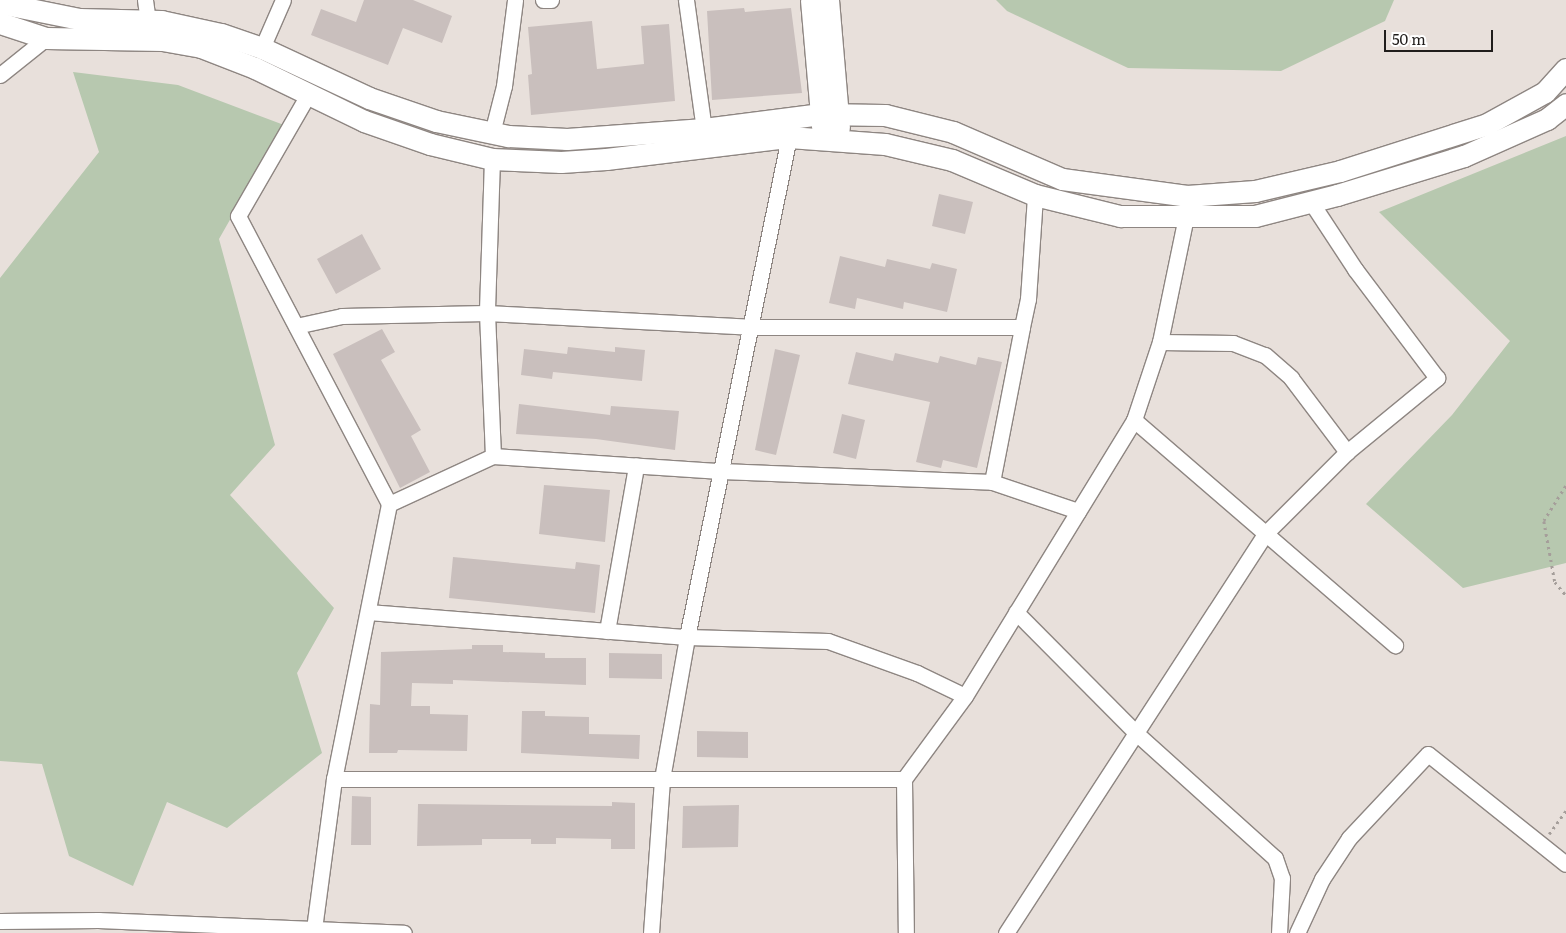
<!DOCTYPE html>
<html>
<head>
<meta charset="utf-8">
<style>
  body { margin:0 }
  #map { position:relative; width:1566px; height:933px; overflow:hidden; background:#e8e0db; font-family:Literata,serif }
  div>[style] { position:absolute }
  .green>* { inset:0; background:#b7c8af }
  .building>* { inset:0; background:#c9bfbd }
  .path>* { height:2.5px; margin-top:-1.25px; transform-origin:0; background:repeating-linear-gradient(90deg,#a59e9a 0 2.5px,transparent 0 6.5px) }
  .roads { filter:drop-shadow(1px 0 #8e8682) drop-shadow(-1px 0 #8e8682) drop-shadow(0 1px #8e8682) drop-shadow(0 -1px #8e8682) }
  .street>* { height:15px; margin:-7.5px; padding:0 7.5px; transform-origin:7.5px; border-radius:7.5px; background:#fff }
  .secondary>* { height:21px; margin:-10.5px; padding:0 10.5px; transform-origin:10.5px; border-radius:10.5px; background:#fff }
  span { translate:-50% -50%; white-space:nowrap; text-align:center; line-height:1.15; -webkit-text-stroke:4px #fff; paint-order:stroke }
  .scale { position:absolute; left:1384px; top:30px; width:109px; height:22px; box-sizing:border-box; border:2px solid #201d1b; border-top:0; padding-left:6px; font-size:15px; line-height:18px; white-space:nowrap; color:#201d1b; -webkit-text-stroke:4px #fff; paint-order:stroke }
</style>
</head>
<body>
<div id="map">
  <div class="green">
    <i style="clip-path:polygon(996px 0,1394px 0,1385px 21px,1281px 71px,1128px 68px,1007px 11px)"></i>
    <i style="clip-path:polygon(73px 72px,178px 85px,284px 125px,219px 239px,275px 445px,230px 495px,334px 608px,297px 673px,322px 753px,227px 828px,167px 802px,133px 886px,69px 856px,42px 764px,0 761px,0 278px,99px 152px)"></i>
    <i style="clip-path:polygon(1566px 136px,1566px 563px,1463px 588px,1366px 504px,1452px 415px,1510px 341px,1379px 212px)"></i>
  </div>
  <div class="building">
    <i style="clip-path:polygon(364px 0,413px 0,452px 16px,442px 43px,403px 28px,388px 65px,311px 35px,321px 9px,356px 22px)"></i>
    <i style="clip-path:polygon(744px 8px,745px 12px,791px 8px,802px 93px,712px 100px,707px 11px)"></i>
    <i style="clip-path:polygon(592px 21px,597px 69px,644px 64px,641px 26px,669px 24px,675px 101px,531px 115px,528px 75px,532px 74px,528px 27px)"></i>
    <i style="clip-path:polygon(939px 194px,973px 202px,965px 234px,932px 226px)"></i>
    <i style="clip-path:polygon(362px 234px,381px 269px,336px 294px,317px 259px)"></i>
    <i style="clip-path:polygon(840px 256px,885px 267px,887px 259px,930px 269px,932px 263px,957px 269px,947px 312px,904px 302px,903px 309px,857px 298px,855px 309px,829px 303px)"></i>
    <i style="clip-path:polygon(382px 329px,395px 352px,381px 360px,421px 430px,411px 436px,430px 472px,400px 488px,333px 354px)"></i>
    <i style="clip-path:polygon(568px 347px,615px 352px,615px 347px,645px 350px,642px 381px,553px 372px,552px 379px,521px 375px,524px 349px,567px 354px)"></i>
    <i style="clip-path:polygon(775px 349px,800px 355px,776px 455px,755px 450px)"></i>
    <i style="clip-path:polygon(856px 352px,893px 361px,895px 353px,938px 363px,940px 356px,976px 365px,978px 357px,1002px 362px,977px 468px,943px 460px,941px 468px,916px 462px,930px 402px,848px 384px)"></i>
    <i style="clip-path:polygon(519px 404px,610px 415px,611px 406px,679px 411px,675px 450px,596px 439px,516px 434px)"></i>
    <i style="clip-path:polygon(842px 414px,865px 420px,856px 459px,833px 453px)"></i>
    <i style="clip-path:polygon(544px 485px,610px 490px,605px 542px,539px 534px)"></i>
    <i style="clip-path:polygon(453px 557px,575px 569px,576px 562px,600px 565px,595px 613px,449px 598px)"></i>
    <i style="clip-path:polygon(472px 645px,503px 645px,503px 652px,545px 653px,545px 658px,586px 658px,586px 685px,453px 680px,453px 684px,412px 683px,411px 706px,430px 706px,430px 714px,468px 715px,467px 751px,398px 750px,397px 753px,369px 753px,370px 704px,380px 705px,381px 652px,472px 649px)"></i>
    <i style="clip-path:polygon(609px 653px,662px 654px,662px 679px,609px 678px)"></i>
    <i style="clip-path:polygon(522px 711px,545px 711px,545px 716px,589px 717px,589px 734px,640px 735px,639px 759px,521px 753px)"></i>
    <i style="clip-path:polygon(697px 731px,748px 732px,748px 758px,697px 757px)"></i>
    <i style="clip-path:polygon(352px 796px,371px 797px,371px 845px,351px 845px)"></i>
    <i style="clip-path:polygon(612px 802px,635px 803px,635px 849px,611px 849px,611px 839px,556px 838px,556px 844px,531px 844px,531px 839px,482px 839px,482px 845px,417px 846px,418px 804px,612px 806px)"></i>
    <i style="clip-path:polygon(739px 805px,738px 847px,682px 848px,683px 806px)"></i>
  </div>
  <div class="path">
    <i style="left:1566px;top:486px;width:41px;rotate:122.2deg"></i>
    <i style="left:1544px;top:521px;width:62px;rotate:79.8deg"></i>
    <i style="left:1555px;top:582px;width:17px;rotate:50deg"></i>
    <i style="left:1549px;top:834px;width:29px;rotate:-54deg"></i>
  </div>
  <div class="roads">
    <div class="street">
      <i style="left:145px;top:0;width:21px;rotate:82deg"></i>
      <i style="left:543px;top:0;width:8px"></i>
      <i style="left:686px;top:0;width:130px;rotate:82.1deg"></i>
      <i style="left:262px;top:48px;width:52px;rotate:-66.4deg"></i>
      <i style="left:0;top:75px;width:59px;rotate:-38.8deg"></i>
      <i style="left:309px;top:93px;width:142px;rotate:120deg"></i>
      <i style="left:238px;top:216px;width:325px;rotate:62.3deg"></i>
      <i style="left:389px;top:504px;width:280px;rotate:101.3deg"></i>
      <i style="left:334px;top:779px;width:151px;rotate:97.6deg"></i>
      <i style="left:492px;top:133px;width:49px;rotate:-75.7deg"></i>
      <i style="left:504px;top:86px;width:87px;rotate:-82.7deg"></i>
      <i style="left:492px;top:159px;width:154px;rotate:91.9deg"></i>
      <i style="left:487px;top:313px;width:143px;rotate:87.6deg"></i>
      <i style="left:296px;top:326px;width:47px;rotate:-12.3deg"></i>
      <i style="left:342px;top:316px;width:145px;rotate:-1.2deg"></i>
      <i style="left:487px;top:313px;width:263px;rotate:3deg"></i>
      <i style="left:750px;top:327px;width:272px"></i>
      <i style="left:1022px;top:327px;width:29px;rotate:-78deg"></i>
      <i style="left:1028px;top:299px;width:104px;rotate:-86.1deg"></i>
      <i style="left:1160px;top:342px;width:73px;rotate:0.8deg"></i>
      <i style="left:1233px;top:343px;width:34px;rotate:21deg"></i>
      <i style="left:1265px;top:355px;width:35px;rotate:41deg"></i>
      <i style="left:1291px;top:378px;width:93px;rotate:52.9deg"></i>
      <i style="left:1134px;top:420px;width:345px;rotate:40.8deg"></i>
      <i style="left:992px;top:482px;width:158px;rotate:-79deg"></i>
      <i style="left:389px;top:504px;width:115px;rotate:-24.8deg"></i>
      <i style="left:493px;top:456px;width:228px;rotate:3.8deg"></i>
      <i style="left:721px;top:471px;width:271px;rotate:2.3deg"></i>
      <i style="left:992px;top:482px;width:91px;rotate:18.6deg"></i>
      <i style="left:368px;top:612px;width:320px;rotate:4.5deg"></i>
      <i style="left:687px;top:637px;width:141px;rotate:1.6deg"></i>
      <i style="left:828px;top:641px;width:95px;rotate:19.8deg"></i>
      <i style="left:917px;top:673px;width:53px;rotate:25.6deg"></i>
      <i style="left:1016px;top:612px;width:170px;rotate:45.2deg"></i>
      <i style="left:1136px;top:733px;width:187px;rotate:42deg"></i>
      <i style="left:1275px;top:858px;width:21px;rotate:71deg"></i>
      <i style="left:1282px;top:878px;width:55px;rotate:93.1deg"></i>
      <i style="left:607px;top:631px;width:168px;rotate:-80deg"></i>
      <i style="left:334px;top:779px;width:570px"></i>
      <i style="left:904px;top:779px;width:103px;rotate:-53.7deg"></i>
      <i style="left:965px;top:696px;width:324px;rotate:-58.5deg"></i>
      <i style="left:1134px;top:420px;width:82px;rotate:-71.6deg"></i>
      <i style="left:1160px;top:342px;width:129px;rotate:-78.3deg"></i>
      <i style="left:904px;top:779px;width:154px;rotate:89.3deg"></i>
      <i style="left:0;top:921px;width:98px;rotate:-0.6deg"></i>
      <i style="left:98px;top:920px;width:306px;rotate:2.4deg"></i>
      <i style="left:651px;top:933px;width:154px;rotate:-85.9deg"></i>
      <i style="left:662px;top:779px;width:144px;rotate:-80deg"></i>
      <i style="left:687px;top:637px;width:510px;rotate:-78.47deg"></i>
      <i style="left:1006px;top:933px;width:477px;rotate:-57deg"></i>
      <i style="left:1266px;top:533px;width:115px;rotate:-45deg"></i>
      <i style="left:1347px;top:452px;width:117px;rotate:-39.4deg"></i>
      <i style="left:1437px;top:378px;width:136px;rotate:-127deg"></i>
      <i style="left:1355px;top:269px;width:80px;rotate:-123.3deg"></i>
      <i style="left:1297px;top:933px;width:60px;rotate:-65.2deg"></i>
      <i style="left:1322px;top:879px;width:49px;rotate:-56.6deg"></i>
      <i style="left:1349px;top:838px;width:115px;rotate:-46.8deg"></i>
      <i style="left:1428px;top:754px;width:176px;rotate:38.6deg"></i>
    </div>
    <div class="secondary">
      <i style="left:811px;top:0;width:127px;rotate:85deg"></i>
      <i style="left:828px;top:0;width:128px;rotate:85.1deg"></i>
      <i style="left:0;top:3px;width:81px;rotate:11.4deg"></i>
      <i style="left:79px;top:19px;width:82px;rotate:1.4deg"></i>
      <i style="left:161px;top:21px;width:61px;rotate:12.2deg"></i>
      <i style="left:221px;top:34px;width:43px;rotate:18.9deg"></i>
      <i style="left:262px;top:48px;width:118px;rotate:25deg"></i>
      <i style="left:369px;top:98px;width:71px;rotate:18.9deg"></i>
      <i style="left:436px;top:121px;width:74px;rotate:11.8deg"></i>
      <i style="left:508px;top:136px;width:59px;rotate:2.9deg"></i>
      <i style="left:567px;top:139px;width:137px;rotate:-4.2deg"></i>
      <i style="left:704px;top:129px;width:118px;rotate:-7.3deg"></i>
      <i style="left:821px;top:114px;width:64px;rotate:0.9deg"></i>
      <i style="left:885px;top:115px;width:70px;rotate:14deg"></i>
      <i style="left:953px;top:132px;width:119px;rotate:23.3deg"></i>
      <i style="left:1062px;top:179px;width:126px;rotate:7.7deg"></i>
      <i style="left:1187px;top:196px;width:68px;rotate:-4.2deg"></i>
      <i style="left:1255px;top:191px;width:87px;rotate:-13.2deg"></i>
      <i style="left:1340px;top:171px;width:154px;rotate:-17.7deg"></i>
      <i style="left:1487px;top:124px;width:66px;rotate:-28.9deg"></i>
      <i style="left:1545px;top:92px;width:31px;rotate:-48deg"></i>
      <i style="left:0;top:23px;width:48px;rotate:18.1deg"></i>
      <i style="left:46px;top:38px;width:116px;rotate:1deg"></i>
      <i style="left:162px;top:40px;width:40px;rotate:10deg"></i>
      <i style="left:201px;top:47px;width:58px;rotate:21.3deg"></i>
      <i style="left:255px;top:68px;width:121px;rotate:25.9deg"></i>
      <i style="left:364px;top:121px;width:70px;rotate:19.2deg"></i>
      <i style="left:430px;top:144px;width:64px;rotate:13.6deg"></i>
      <i style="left:492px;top:159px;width:69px;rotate:2.5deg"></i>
      <i style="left:561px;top:162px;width:45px;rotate:-3.8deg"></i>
      <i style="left:606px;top:159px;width:184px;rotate:-6.9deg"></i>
      <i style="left:789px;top:137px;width:96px;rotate:4.2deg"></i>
      <i style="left:885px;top:144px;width:69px;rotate:13.4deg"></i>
      <i style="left:952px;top:160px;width:90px;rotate:22.9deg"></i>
      <i style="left:1035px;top:195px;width:88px;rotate:13.9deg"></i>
      <i style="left:1120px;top:216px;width:135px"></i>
      <i style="left:1255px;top:216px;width:85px;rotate:-14.4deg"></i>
      <i style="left:1337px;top:195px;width:133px;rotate:-17.1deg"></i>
      <i style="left:1464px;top:156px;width:91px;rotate:-24deg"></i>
      <i style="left:1547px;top:119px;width:24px;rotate:-38deg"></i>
    </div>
  </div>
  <div class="scale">50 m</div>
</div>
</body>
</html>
